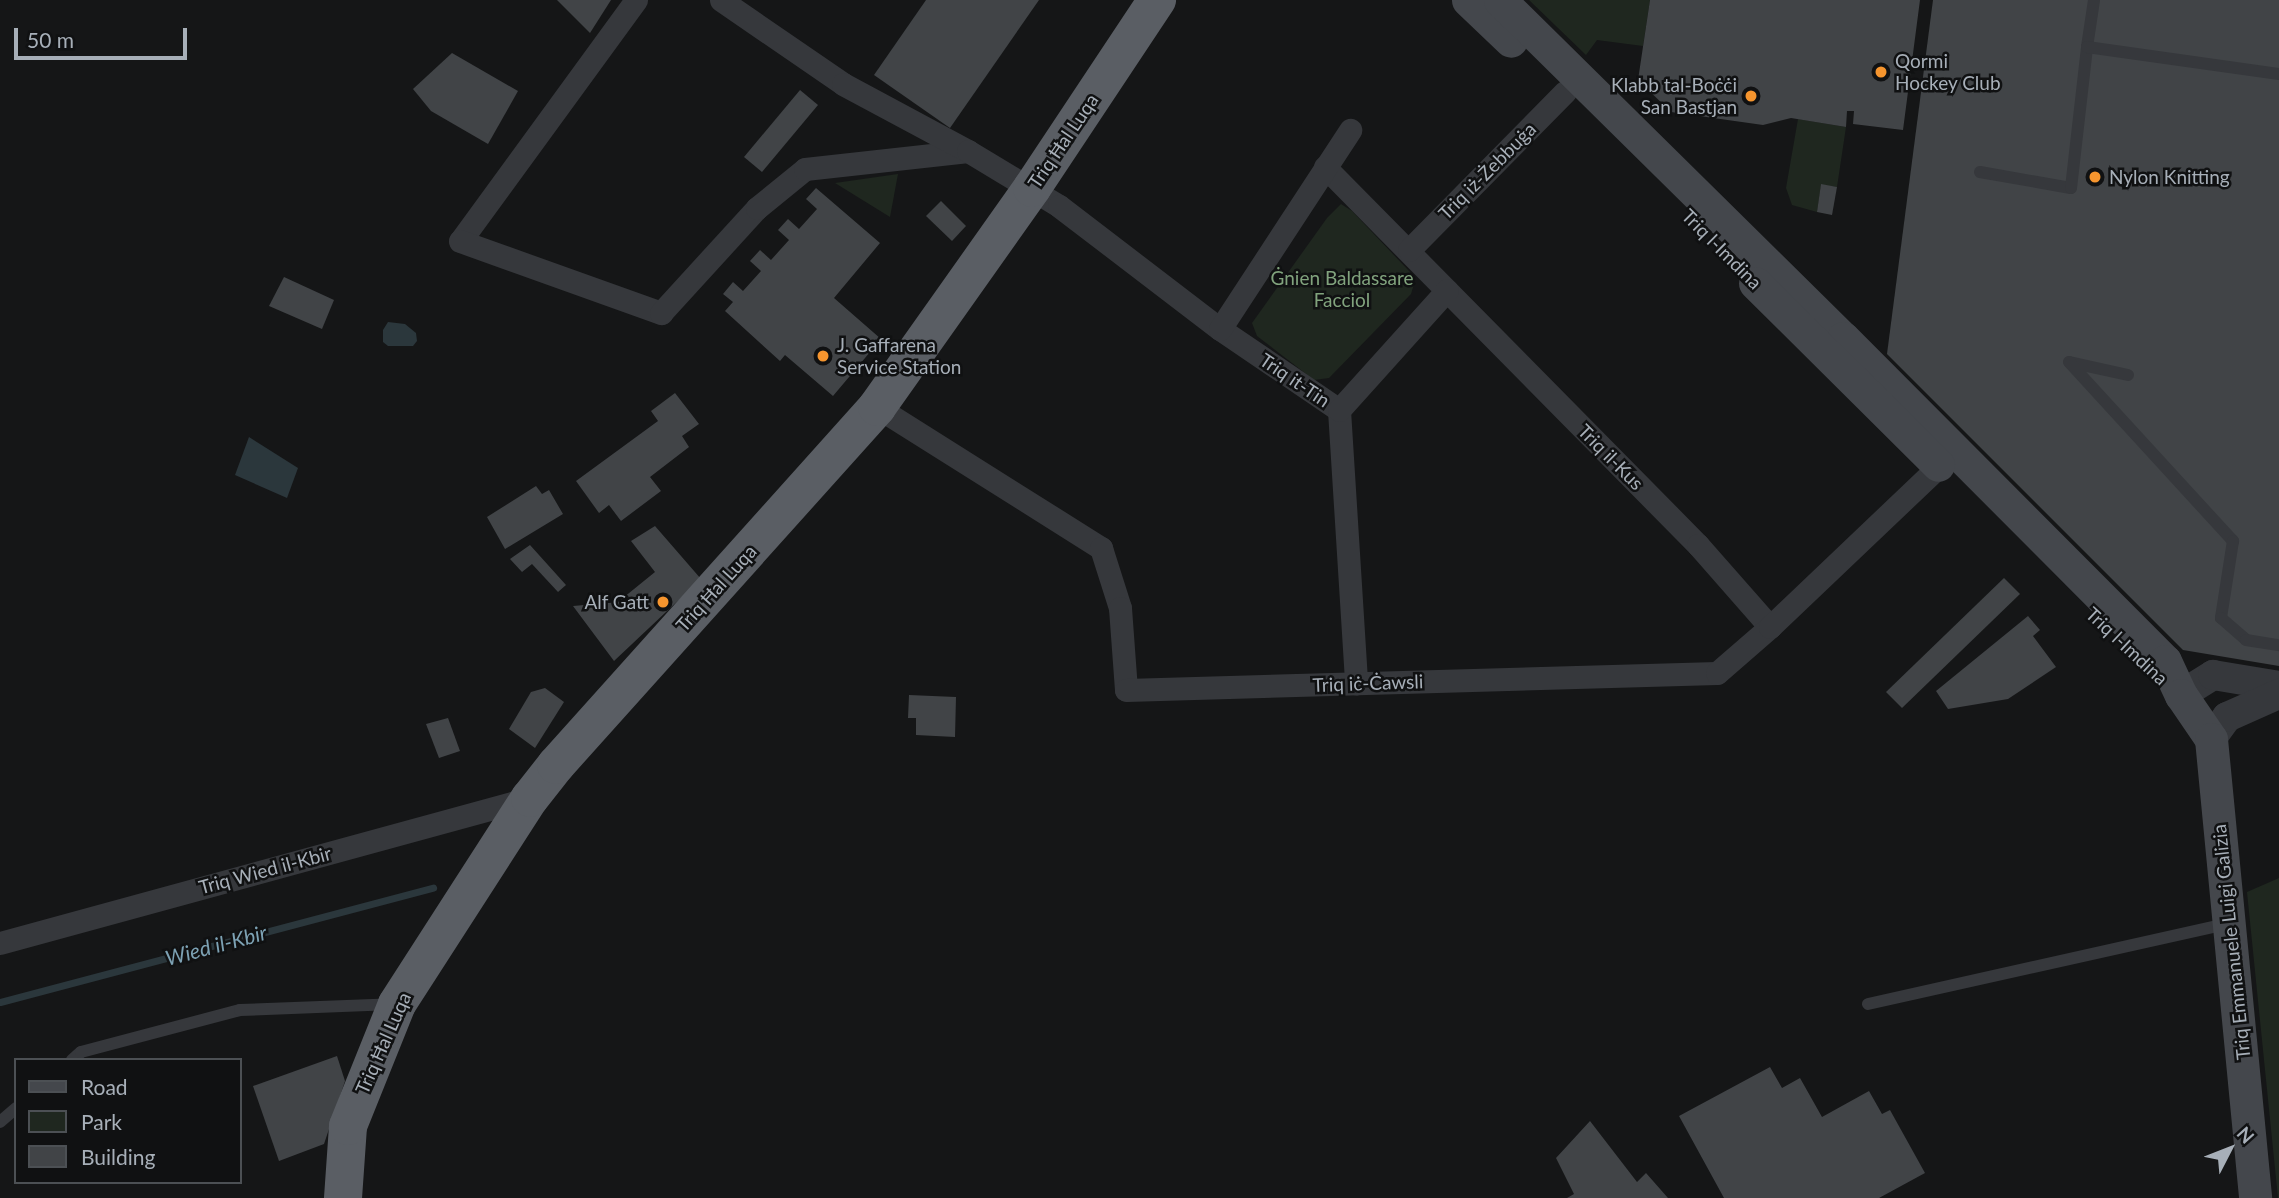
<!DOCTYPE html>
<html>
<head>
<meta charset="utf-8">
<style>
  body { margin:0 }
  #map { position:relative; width:2279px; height:1198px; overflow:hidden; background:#151617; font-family:Lato,sans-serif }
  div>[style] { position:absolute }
  .green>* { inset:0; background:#1f271f }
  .water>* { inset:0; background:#2b373c }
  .stream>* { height:7px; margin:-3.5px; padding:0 3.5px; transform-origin:3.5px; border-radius:3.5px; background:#2b373c }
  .building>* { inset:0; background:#414447 }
  .service>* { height:12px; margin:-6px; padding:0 6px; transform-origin:6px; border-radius:6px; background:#36383c }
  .minor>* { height:23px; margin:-11.5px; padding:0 11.5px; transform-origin:11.5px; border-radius:11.5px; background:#36383c }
  .tertiary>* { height:30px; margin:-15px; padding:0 15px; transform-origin:15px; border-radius:15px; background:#36383c }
  .secondary>* { height:33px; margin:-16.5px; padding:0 16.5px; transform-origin:16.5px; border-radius:16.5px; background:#44474c }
  .trunk>* { height:38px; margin:-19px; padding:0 19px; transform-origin:19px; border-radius:19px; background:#5a5e64 }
  .dots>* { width:19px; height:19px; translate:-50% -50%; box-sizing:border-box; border:4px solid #101112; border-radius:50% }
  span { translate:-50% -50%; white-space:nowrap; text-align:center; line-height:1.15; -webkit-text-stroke:5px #101112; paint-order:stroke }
  .poi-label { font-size:19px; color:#a7afb8 }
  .left { translate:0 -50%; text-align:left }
  .right { translate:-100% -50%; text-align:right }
  .street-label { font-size:19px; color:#a7afb8 }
  .park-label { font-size:19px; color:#81a37d }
  .water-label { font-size:21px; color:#7da2b4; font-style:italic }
  .legend { position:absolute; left:14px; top:1058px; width:228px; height:126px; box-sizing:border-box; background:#101112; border:2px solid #4c5054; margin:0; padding:9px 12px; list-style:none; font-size:21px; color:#a7afb8 }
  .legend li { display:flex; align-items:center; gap:14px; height:35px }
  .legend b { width:35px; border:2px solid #4c5054 }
  .north { position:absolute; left:2195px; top:1114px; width:70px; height:70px; -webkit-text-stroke:5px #101112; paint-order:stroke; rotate:48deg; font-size:19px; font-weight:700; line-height:28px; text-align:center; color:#a7afb8 }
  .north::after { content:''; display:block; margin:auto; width:24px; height:32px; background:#a7afb8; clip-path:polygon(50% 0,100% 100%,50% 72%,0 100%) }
  .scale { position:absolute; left:14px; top:28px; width:173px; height:32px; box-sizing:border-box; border:4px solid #a7afb8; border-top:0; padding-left:9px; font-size:21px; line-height:24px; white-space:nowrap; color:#a7afb8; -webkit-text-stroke:5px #101112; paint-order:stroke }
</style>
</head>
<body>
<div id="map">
  <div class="green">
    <i style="clip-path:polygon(1529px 0,1650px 0,1643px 46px,1597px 40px,1586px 55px)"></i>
    <i style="clip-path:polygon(1798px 119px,1846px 127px,1837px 187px,1821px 185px,1817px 212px,1792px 205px,1786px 188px)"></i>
    <i style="clip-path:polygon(898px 174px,890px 217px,835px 183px)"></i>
    <i style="clip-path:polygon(1341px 204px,1352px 211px,1410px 272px,1414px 284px,1411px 294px,1329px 378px,1314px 380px,1257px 336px,1252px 323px,1327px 218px)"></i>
    <i style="clip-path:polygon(2279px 878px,2279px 1198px,2278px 1198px,2247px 892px)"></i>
  </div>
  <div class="water">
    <i style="clip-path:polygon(388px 322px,405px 324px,416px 333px,417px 341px,413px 346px,388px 346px,383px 342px,383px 330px)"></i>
    <i style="clip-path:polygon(249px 437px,298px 468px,287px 498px,235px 475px)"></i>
  </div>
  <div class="stream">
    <i style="left:0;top:1002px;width:448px;rotate:-14.8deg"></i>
  </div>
  <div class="building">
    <i style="clip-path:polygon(557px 0,611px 0,590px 33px)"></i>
    <i style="clip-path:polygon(926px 0,1039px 0,950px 128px,874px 75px)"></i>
    <i style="clip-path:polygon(1650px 0,1920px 0,1903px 130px,1853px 124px,1854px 111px,1847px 111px,1846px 127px,1791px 118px,1763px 125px,1671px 112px,1638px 80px)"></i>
    <i style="clip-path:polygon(1933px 0,2279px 0,2279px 666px,2183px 650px,1887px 354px)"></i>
    <i style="clip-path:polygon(452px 53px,518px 91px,488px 144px,431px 111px,413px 89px)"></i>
    <i style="clip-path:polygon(800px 90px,818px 105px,762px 172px,744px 157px)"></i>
    <i style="clip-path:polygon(1821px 184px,1837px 187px,1832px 215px,1817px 212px)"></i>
    <i style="clip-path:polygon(816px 188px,880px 243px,834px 298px,881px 339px,833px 396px,785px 355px,780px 361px,725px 311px,733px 302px,723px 294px,733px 282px,743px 291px,761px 271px,750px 261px,760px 250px,771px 260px,789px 240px,778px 230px,788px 219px,799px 229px,817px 209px,806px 199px)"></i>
    <i style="clip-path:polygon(941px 201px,966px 226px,952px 241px,926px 216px)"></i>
    <i style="clip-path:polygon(284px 277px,334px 300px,322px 329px,269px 306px)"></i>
    <i style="clip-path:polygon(675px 393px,699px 424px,682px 436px,689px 447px,650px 477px,661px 491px,621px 521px,609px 505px,599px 513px,576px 481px,658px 421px,651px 411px)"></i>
    <i style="clip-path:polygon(536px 486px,542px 494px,549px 490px,563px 514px,505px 549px,487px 517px)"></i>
    <i style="clip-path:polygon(655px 526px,701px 579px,614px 661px,573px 606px,618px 602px,655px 572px,631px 541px)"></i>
    <i style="clip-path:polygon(530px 545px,566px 585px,558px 592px,532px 564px,522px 572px,510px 559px)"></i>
    <i style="clip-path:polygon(2004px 578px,2020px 594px,1902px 708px,1886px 692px)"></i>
    <i style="clip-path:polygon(2028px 616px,2040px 630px,2033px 636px,2056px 667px,2008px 699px,1948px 709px,1936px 691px)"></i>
    <i style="clip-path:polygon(545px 688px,564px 702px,535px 748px,509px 729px,531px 692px)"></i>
    <i style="clip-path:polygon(909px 695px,956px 697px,955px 737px,916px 735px,916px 718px,908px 718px)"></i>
    <i style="clip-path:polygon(448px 718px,460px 751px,439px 758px,426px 724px)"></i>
    <i style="clip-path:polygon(337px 1056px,345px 1081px,324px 1144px,279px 1161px,253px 1086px)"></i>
    <i style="clip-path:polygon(1770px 1067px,1782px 1088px,1800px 1078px,1822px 1117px,1869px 1091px,1882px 1114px,1890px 1110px,1925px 1173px,1879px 1198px,1724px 1198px,1679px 1116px)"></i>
    <i style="clip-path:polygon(1590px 1121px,1637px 1182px,1646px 1173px,1668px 1198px,1567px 1198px,1574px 1194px,1556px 1158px)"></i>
  </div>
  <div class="service">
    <i style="left:2087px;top:47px;width:48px;rotate:-81.5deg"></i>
    <i style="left:1980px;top:172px;width:92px;rotate:10deg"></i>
    <i style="left:2071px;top:188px;width:142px;rotate:-83.5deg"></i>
    <i style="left:2087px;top:47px;width:194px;rotate:8deg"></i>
    <i style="left:2128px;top:375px;width:60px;rotate:-167.6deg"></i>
    <i style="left:2069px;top:362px;width:243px;rotate:47.5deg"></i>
    <i style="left:2233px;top:541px;width:78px;rotate:98.9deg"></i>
    <i style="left:2221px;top:618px;width:33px;rotate:41deg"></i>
    <i style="left:2246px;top:640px;width:33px;rotate:9deg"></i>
    <i style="left:1868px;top:1004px;width:370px;rotate:-12.6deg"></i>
    <i style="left:72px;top:1060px;width:12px;rotate:-42deg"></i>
    <i style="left:81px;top:1052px;width:164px;rotate:-14.8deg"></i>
    <i style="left:240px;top:1010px;width:153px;rotate:-2.2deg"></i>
    <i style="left:0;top:1122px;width:21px;rotate:-41deg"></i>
  </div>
  <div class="minor">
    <i style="left:636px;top:0;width:298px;rotate:126.1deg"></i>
    <i style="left:460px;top:241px;width:214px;rotate:19.7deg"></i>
    <i style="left:661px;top:313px;width:142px;rotate:-47.6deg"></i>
    <i style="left:757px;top:208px;width:62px;rotate:-39.1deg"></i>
    <i style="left:805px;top:169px;width:164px;rotate:-6.3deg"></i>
    <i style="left:721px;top:0;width:148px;rotate:34.5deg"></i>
    <i style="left:843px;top:84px;width:142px;rotate:28.2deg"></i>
    <i style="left:968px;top:151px;width:106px;rotate:31.1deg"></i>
    <i style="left:1059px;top:206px;width:203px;rotate:37.4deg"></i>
    <i style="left:1220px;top:329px;width:144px;rotate:34.2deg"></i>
    <i style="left:1339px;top:410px;width:274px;rotate:86.4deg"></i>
    <i style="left:1325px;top:167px;width:531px;rotate:45.38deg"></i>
    <i style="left:1698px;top:545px;width:109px;rotate:48.7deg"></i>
    <i style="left:1409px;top:250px;width:222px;rotate:-45.4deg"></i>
    <i style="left:1220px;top:329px;width:238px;rotate:-56.8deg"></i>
    <i style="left:877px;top:407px;width:265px;rotate:32.2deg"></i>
    <i style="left:1101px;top:548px;width:63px;rotate:72.4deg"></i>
    <i style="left:1120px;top:608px;width:82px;rotate:85.8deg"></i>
    <i style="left:1126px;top:690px;width:591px;rotate:-1.65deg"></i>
    <i style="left:1717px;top:673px;width:70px;rotate:-41deg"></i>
    <i style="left:1770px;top:627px;width:233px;rotate:-43.6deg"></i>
    <i style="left:1339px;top:410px;width:161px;rotate:-48deg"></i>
    <i style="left:0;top:943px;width:549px;rotate:-15.3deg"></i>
  </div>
  <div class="tertiary">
    <i style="left:2181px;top:695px;width:38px;rotate:-32deg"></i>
    <i style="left:2213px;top:675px;width:67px;rotate:9.5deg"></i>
    <i style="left:2211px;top:739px;width:27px;rotate:-54deg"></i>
    <i style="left:2227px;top:717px;width:57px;rotate:-23.9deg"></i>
  </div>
  <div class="secondary">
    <i style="left:1468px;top:0;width:59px;rotate:43.6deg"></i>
    <i style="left:1500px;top:0;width:482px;rotate:44.6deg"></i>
    <i style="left:1843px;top:338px;width:456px;rotate:45.1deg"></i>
    <i style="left:2165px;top:661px;width:38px;rotate:65deg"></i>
    <i style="left:2181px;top:695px;width:53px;rotate:55.7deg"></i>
    <i style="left:2211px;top:739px;width:461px;rotate:84.5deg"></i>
    <i style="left:1755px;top:283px;width:258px;rotate:44.8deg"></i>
  </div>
  <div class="trunk">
    <i style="left:343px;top:1198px;width:72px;rotate:-86deg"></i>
    <i style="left:348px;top:1126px;width:131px;rotate:-68.1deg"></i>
    <i style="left:397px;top:1004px;width:245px;rotate:-57.2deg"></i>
    <i style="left:530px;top:798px;width:42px;rotate:-51.8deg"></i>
    <i style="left:556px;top:765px;width:481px;rotate:-48.1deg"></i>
    <i style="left:877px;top:407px;width:268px;rotate:-54.7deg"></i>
    <i style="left:1032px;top:188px;width:226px;rotate:-56.4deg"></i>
  </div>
  <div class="dots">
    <i style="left:1881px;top:72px;background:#f6952e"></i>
    <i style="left:1751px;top:96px;background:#f6952e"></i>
    <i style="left:2095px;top:177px;background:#f6952e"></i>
    <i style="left:823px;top:356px;background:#f6952e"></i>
    <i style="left:663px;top:602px;background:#f6952e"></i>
  </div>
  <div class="poi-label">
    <span class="left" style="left:1895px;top:72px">Qormi<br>Hockey Club</span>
    <span class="right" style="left:1737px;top:96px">Klabb tal-Boċċi<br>San Bastjan</span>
    <span class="left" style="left:2109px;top:177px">Nylon Knitting</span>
    <span class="left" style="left:837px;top:356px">J. Gaffarena<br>Service Station</span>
    <span class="right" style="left:649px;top:602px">Alf Gatt</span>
  </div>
  <div class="street-label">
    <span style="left:1063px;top:141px;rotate:-56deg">Triq Ħal Luqa</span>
    <span style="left:1487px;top:171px;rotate:-45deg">Triq iż-Żebbuġa</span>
    <span style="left:1722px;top:249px;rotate:45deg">Triq l-Imdina</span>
    <span style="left:1295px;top:380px;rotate:34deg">Triq it-Tin</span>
    <span style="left:1611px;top:457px;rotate:45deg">Triq il-Kus</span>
    <span style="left:716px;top:588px;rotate:-48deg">Triq Ħal Luqa</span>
    <span style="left:2127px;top:646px;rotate:43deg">Triq l-Imdina</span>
    <span style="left:1368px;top:683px;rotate:-2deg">Triq iċ-Ċawsli</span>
    <span style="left:265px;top:870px;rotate:-15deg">Triq Wied il-Kbir</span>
    <span style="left:2231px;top:942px;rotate:-96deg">Triq Emmanuele Luigi Galizia</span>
    <span style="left:383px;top:1043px;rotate:-66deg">Triq Ħal Luqa</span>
  </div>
  <div class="park-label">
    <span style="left:1342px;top:289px">Ġnien Baldassare<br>Facciol</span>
  </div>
  <div class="water-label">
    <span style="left:216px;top:945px;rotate:-15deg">Wied il-Kbir</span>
  </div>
  <ul class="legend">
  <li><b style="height:9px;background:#44474c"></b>Road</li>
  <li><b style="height:19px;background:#1f271f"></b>Park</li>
  <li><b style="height:19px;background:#414447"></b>Building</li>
  </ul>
  <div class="north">N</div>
  <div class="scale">50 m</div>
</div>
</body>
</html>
